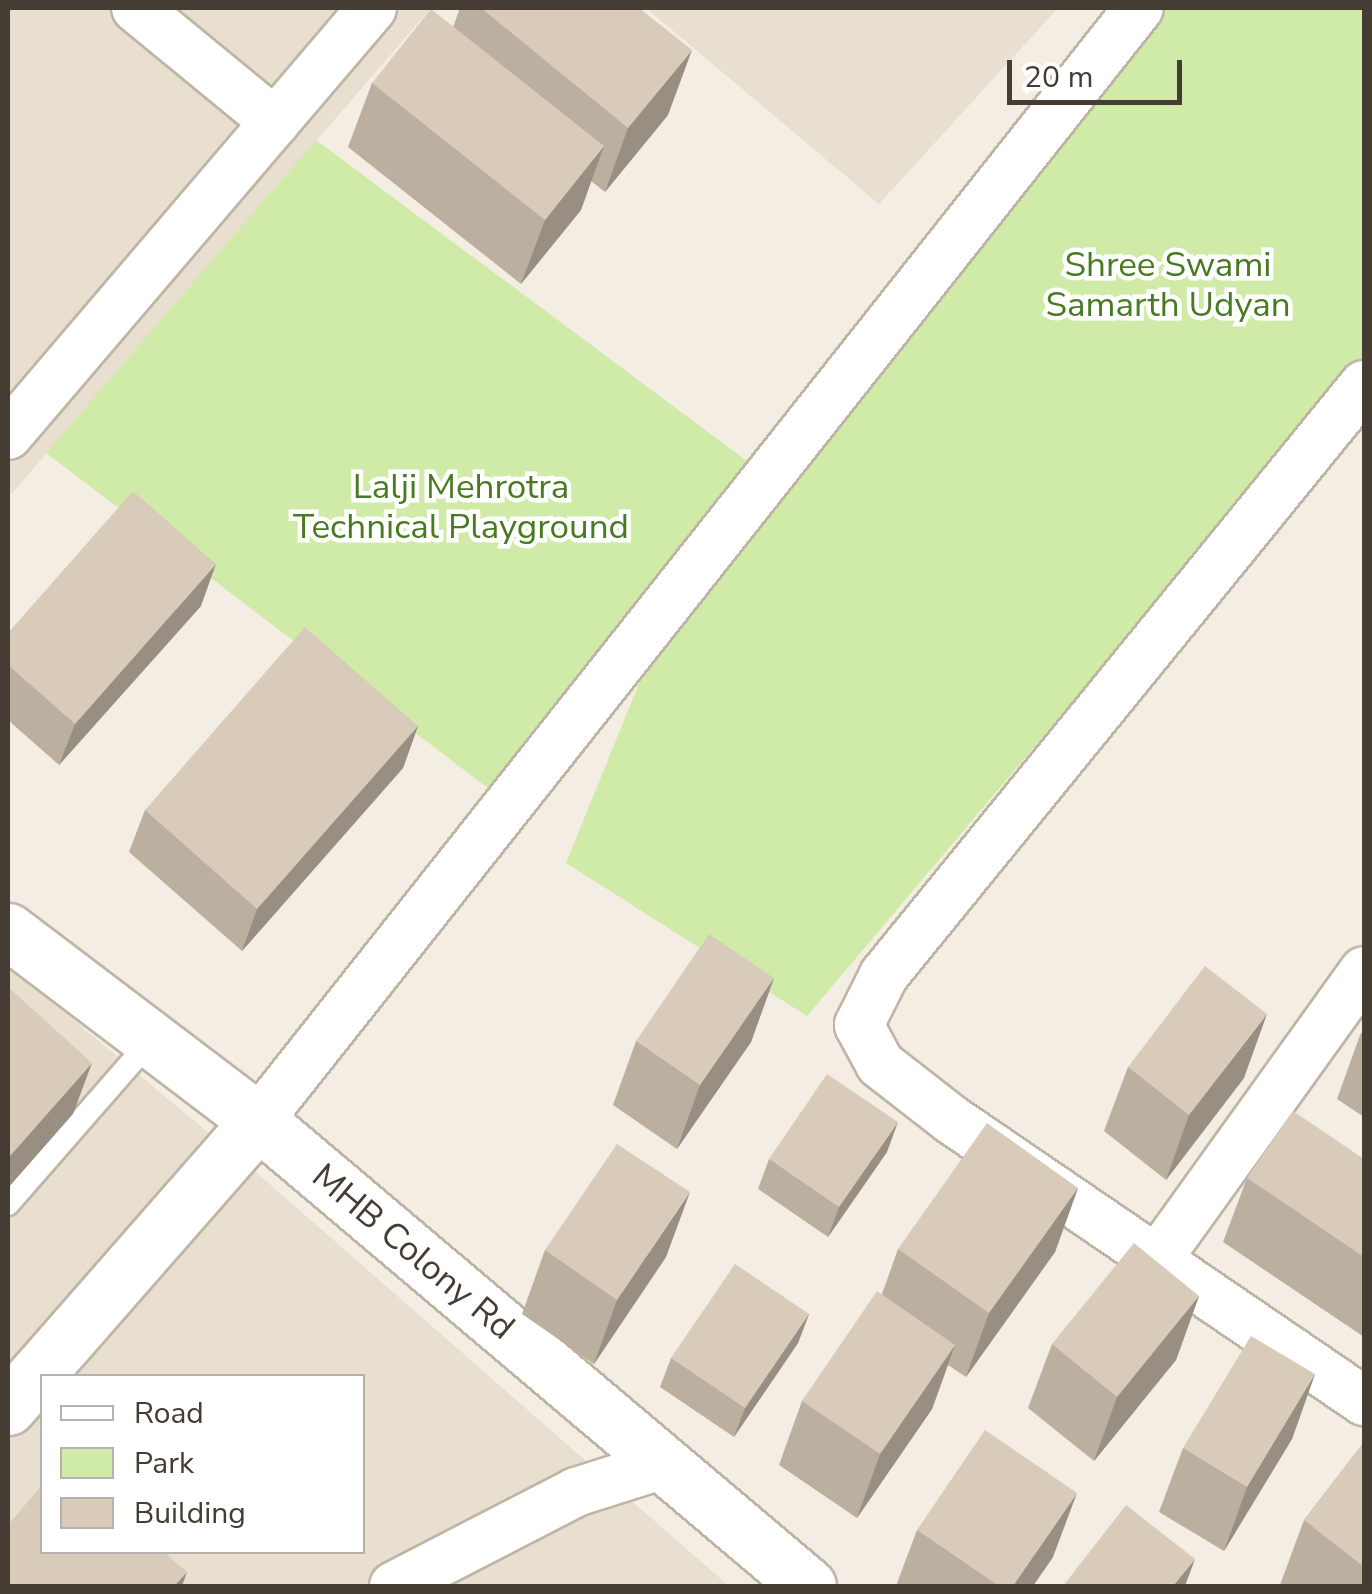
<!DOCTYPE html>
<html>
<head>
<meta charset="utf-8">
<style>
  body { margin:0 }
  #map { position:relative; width:1372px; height:1594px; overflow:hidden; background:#f3ede3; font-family:"Nunito Sans",sans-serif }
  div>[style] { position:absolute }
  .residential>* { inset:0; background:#e8dfd0 }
  .green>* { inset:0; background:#d0eba7 }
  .roads { filter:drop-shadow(2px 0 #bfb5a5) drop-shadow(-2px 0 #bfb5a5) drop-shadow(0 2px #bfb5a5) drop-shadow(0 -2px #bfb5a5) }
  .service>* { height:22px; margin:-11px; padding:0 11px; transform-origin:11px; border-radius:11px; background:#fff }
  .minor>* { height:48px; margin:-24px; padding:0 24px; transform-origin:24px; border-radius:24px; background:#fff }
  .tertiary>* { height:55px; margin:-27.5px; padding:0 27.5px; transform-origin:27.5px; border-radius:27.5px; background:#fff }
  .wall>* { inset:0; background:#bbafa0 }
  .shaded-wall>* { inset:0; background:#988e82 }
  .building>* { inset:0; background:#d9cbba }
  span { translate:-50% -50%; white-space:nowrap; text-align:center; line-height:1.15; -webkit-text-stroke:9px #fff; paint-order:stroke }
  .park-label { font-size:35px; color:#487b21 }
  .street-label { font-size:35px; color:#453d33 }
  .frame { position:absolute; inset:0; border:10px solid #453d33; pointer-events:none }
  .legend { position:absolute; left:40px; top:1374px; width:325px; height:180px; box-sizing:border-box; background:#fff; border:2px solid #b5b1ad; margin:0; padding:12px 18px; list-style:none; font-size:30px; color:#453d33 }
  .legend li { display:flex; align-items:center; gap:20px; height:50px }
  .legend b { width:50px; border:2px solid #b5b1ad }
  .scale { position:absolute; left:1007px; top:60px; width:175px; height:45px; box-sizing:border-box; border:5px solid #453d33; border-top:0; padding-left:12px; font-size:30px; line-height:35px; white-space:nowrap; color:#453d33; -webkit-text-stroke:8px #fff; paint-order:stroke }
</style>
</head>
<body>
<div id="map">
  <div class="residential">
    <i style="clip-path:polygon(8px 8px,431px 8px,8px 498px)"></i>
    <i style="clip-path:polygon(646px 8px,1058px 8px,879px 204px)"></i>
    <i style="clip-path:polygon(evenodd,8px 965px,265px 1180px,729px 1586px,8px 1586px,8px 965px,42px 1376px,362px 1376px,362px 1552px,42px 1552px,42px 1376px)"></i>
  </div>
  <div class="green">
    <i style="clip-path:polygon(1146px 8px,1364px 8px,1364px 357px,807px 1016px,566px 863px,675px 595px,509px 804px,46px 453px,316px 140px,767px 476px)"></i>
  </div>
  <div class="roads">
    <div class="service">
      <i style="left:8px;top:1204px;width:218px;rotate:-48.9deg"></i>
    </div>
    <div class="minor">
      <i style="left:136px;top:8px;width:180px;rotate:39.4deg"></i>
      <i style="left:1364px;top:385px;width:761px;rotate:129.13deg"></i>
      <i style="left:884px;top:975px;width:56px;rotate:116.6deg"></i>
      <i style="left:859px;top:1025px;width:44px;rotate:61.7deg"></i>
      <i style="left:880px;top:1064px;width:91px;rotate:37.9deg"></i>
      <i style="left:952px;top:1120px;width:499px;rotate:34.3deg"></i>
      <i style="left:8px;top:435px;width:561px;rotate:-49.55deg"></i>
      <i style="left:258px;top:1121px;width:1419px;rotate:-51.64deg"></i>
      <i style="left:1155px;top:1262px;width:358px;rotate:-54.3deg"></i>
      <i style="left:394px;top:1586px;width:205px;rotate:-27.3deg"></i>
      <i style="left:576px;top:1492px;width:92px;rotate:-17.7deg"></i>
    </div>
    <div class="tertiary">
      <i style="left:8px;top:931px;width:314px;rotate:37.2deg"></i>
      <i style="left:258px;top:1121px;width:720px;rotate:40.21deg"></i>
      <i style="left:8px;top:1407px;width:380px;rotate:-48.8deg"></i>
    </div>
  </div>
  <div class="wall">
    <i style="clip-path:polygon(460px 8px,639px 8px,668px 115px,605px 192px,591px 181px,581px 210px,521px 284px,348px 147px,372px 83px,453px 27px)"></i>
    <i style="clip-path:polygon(201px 606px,59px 765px,8px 720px,8px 633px)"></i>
    <i style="clip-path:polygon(418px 726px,403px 768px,242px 951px,129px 852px,145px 810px)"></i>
    <i style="clip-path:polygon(774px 978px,751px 1042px,677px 1149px,613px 1105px,636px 1041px)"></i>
    <i style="clip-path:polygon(1364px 1029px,1364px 1117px,1337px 1099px,1360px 1035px)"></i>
    <i style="clip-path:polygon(1128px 1067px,1244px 1078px,1166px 1180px,1104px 1131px)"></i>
    <i style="clip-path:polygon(887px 1152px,828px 1237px,758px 1189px,769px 1159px)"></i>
    <i style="clip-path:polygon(1364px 1159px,1364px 1337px,1223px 1242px,1247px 1178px)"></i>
    <i style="clip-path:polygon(1078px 1188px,1055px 1252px,966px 1377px,948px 1365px,932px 1409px,857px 1518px,779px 1465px,802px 1401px,882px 1294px,898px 1249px)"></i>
    <i style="clip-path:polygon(545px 1250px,666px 1257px,594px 1364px,522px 1314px)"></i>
    <i style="clip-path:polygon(1199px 1296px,1176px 1360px,1094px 1461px,1028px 1408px,1052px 1344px)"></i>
    <i style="clip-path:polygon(809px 1314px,798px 1343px,734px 1437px,660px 1387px,671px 1358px)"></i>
    <i style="clip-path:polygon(1315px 1374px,1292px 1439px,1224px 1551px,1159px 1512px,1183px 1448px)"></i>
    <i style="clip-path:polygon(1364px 1442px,1364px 1586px,1282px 1586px,1280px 1585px,1304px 1520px)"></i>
    <i style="clip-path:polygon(917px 1530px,1053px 1557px,1033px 1586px,896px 1586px)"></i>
  </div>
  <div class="shaded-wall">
    <i style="clip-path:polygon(692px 50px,668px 115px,605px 192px,628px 128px)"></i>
    <i style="clip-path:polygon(604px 146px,581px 210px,521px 284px,545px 220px)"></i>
    <i style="clip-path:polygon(216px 564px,201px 606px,59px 765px,75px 724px)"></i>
    <i style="clip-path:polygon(418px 726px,403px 768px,242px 951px,257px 909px)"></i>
    <i style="clip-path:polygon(774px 978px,751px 1042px,677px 1149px,700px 1085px)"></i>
    <i style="clip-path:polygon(1267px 1014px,1244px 1078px,1166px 1180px,1189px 1115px)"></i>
    <i style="clip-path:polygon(92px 1063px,73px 1114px,8px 1188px,8px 1158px)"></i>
    <i style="clip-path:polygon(898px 1122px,887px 1152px,828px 1237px,839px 1207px)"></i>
    <i style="clip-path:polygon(1078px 1188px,1055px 1252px,966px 1377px,989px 1313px)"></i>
    <i style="clip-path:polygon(690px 1192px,666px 1257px,594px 1364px,617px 1300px)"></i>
    <i style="clip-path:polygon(1199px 1296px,1176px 1360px,1094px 1461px,1117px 1397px)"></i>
    <i style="clip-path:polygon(809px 1314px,798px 1343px,734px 1437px,745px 1408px)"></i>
    <i style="clip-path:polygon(955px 1345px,932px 1409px,857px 1518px,880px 1454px)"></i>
    <i style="clip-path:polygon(1315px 1374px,1292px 1439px,1224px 1551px,1247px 1487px)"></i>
    <i style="clip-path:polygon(1077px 1493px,1053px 1557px,1033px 1586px,1013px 1586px)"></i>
    <i style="clip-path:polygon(1195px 1559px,1185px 1586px,1173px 1586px)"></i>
    <i style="clip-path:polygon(187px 1572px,182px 1586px,174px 1586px)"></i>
  </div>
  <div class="building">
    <i style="clip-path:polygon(481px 8px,639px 8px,692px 50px,628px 128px)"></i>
    <i style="clip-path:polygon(431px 9px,604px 146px,545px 220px,372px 83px)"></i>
    <i style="clip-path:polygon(133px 491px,216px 564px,75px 724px,8px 665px,8px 633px)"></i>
    <i style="clip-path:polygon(305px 627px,418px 726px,257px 909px,145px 810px)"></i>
    <i style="clip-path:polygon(709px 934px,774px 978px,700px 1085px,636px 1041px)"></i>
    <i style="clip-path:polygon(1205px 966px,1267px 1014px,1189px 1115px,1128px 1067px)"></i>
    <i style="clip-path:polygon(8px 987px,92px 1063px,8px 1158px)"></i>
    <i style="clip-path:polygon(827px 1074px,898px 1122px,839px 1207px,769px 1159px)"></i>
    <i style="clip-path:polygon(1293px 1111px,1364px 1159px,1364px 1257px,1247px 1178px)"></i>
    <i style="clip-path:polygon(987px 1123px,1078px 1188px,989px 1313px,898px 1249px)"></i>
    <i style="clip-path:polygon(617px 1144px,690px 1192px,617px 1300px,545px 1250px)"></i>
    <i style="clip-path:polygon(1134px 1243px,1199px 1296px,1117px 1397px,1052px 1344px)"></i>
    <i style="clip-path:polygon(735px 1264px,809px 1314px,745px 1408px,671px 1358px)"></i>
    <i style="clip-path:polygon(877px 1291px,955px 1345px,880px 1454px,802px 1401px)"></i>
    <i style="clip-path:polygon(1251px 1336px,1315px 1374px,1247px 1487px,1183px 1448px)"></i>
    <i style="clip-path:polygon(985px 1430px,1077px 1493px,1013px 1586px,999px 1586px,917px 1530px)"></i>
    <i style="clip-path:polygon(1364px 1442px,1364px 1567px,1304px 1520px)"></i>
    <i style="clip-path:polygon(42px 1485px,42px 1552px,164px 1552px,187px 1572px,174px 1586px,8px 1586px,8px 1525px)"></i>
    <i style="clip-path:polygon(1126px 1505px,1195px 1559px,1173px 1586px,1063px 1586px)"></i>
  </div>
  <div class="park-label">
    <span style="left:1168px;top:285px">Shree Swami<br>Samarth Udyan</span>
    <span style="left:461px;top:507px">Lalji Mehrotra<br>Technical Playground</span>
  </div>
  <div class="street-label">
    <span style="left:413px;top:1252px;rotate:40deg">MHB Colony Rd</span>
  </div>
  <div class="frame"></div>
  <ul class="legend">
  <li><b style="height:12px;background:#fff"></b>Road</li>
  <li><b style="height:28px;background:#d0eba7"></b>Park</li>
  <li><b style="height:28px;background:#d9cbba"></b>Building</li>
  </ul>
  <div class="scale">20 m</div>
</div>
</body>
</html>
